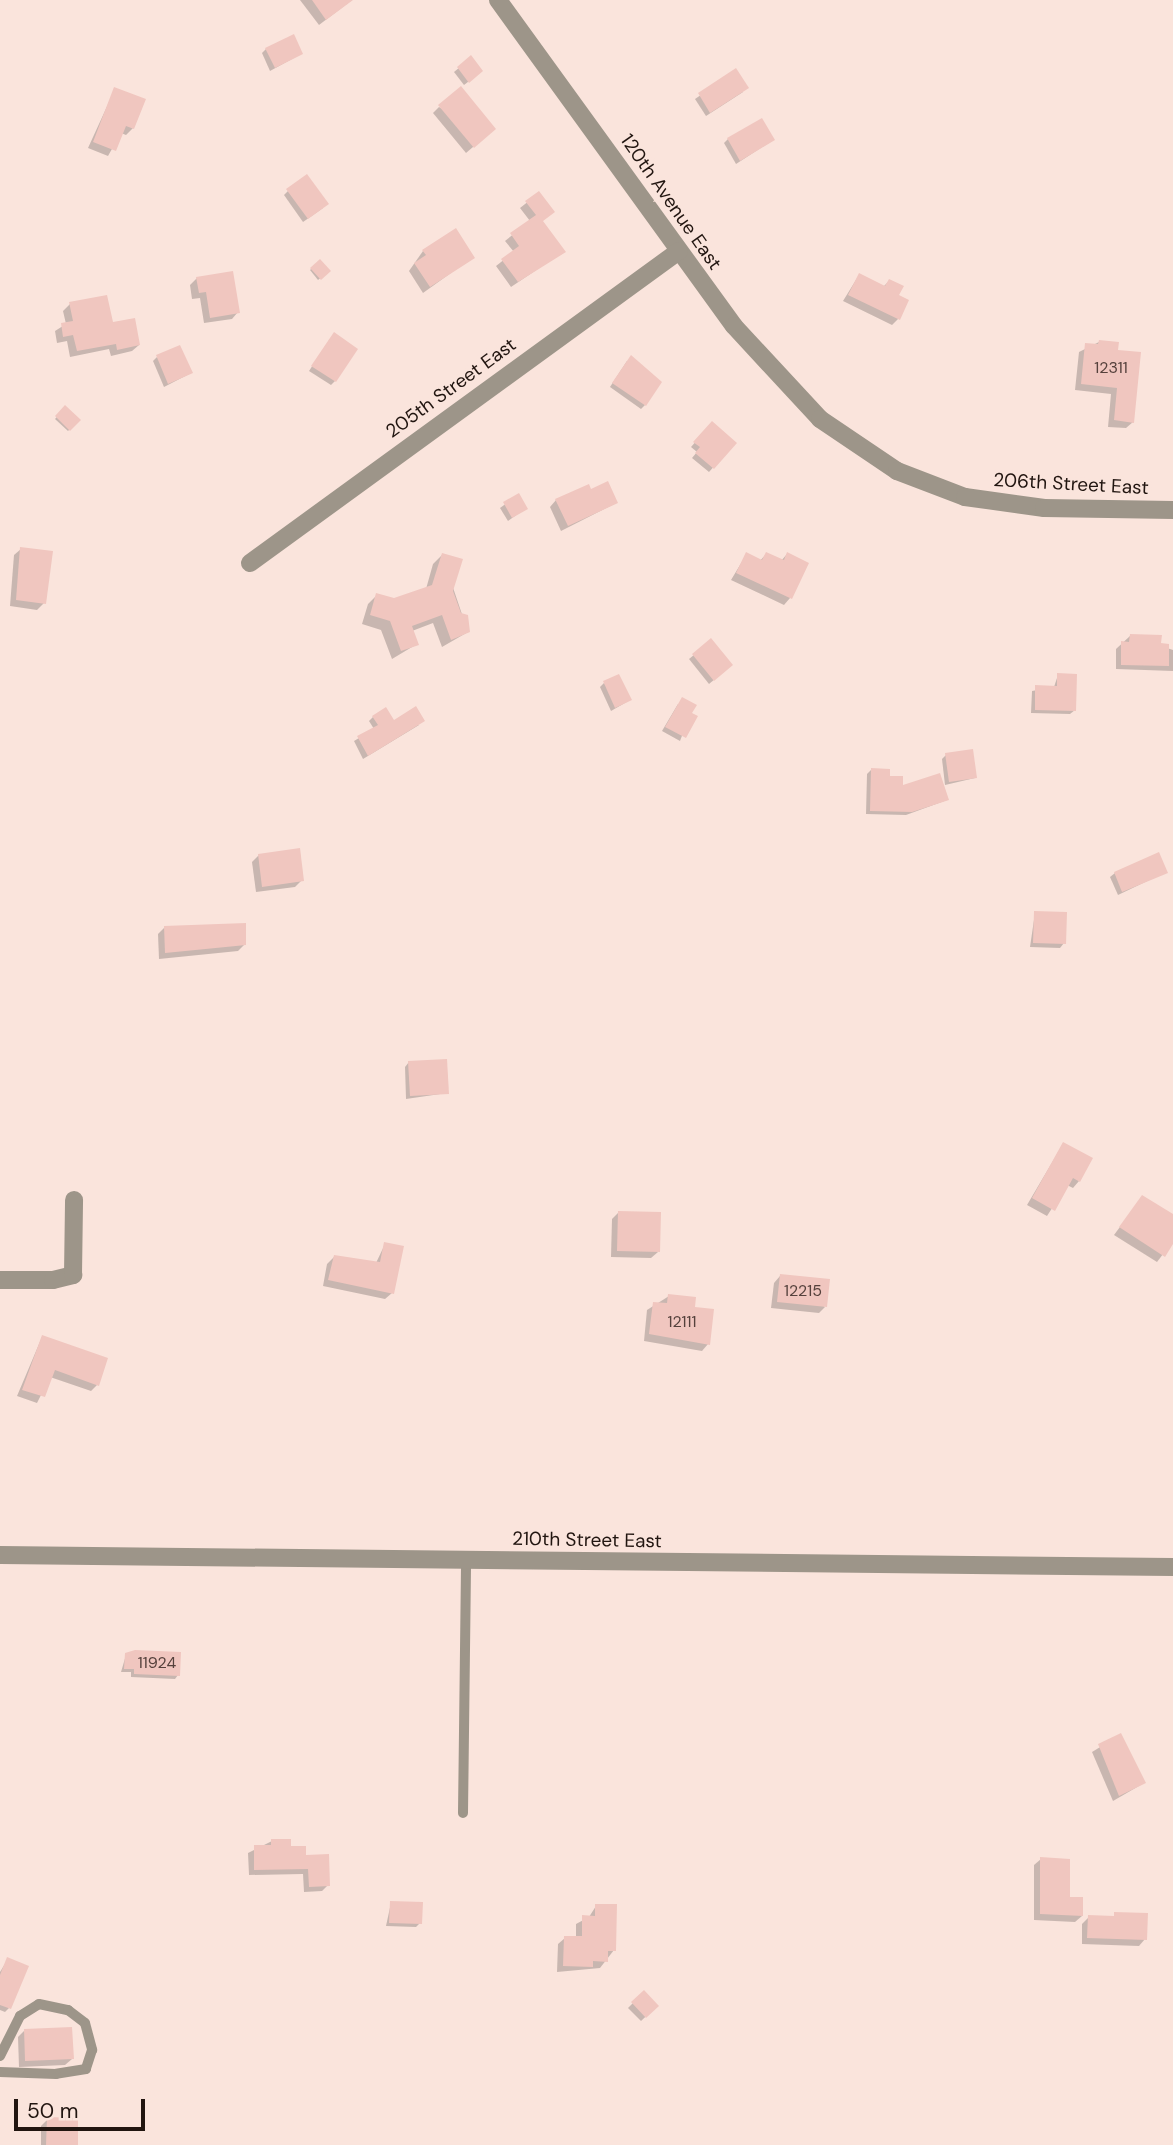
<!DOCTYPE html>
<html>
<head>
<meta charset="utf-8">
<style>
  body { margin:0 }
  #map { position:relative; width:1173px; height:2145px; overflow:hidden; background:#fae4dc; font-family:"DM Sans",sans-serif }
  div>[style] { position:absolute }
  .shadow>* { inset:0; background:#0003 }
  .building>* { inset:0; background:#f0c6bf }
  .service>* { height:10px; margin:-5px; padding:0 5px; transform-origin:5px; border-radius:5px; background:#9d9589 }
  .minor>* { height:18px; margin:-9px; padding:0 9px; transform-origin:9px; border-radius:9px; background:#9d9589 }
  span { translate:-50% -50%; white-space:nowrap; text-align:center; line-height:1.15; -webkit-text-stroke:7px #fae4dc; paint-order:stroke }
  .number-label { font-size:16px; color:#55413c }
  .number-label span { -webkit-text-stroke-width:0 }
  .street-label { font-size:19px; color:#211510 }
  .scale { position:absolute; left:14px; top:2099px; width:131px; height:32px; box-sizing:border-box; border:4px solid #211510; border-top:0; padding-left:9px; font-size:21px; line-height:24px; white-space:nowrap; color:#211510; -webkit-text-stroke:5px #fae4dc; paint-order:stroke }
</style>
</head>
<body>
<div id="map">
  <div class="shadow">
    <i style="clip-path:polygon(300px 0,352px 0,319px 25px)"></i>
    <i style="clip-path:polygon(266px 49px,301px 54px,270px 71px,262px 53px)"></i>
    <i style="clip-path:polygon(471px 58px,477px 75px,464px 85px,454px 72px)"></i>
    <i style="clip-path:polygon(736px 71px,743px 92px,706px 116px,695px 99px)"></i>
    <i style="clip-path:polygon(115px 89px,133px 128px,126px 135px,121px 133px,108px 156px,88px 148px)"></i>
    <i style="clip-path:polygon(439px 107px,487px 135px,466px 153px,433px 113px)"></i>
    <i style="clip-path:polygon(728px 139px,773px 140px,736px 164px,724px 143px)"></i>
    <i style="clip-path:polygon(288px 191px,323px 208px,303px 222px,284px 195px)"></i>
    <i style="clip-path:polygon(539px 193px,541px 222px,563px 252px,511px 287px,496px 266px,514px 252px,505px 241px,530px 221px,520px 208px)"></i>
    <i style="clip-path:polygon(423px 251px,473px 257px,423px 293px,409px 271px)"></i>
    <i style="clip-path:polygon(320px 261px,329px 271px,318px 280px,310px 270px)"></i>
    <i style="clip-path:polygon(859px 275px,883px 287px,889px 281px,897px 296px,898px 319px,892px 325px,843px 301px)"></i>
    <i style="clip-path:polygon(197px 278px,238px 312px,232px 319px,204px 323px,200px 298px,192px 299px,190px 285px)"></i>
    <i style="clip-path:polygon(70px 304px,111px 324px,139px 345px,132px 351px,111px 356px,109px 349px,70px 357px,67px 341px,57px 343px,55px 331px,66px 324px,63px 311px)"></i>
    <i style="clip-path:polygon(330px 339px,335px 381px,331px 385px,309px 371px)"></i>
    <i style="clip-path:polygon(1099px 342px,1116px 351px,1133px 422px,1126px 428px,1108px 427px,1111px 394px,1075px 390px,1079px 352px)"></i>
    <i style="clip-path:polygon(157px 357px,191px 373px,164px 387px,153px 361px)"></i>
    <i style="clip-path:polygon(627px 361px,645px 405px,641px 409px,610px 387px)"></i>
    <i style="clip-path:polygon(65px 408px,78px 420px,68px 431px,55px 419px)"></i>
    <i style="clip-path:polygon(712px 423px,735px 443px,709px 472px,692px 458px,697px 452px,691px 447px)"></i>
    <i style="clip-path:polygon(590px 491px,616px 503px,561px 531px,550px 507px,556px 500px)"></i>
    <i style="clip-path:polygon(518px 495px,526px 508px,508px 521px,500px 508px)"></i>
    <i style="clip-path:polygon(21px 549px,44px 603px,37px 610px,10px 606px,14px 555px)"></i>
    <i style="clip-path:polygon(766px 554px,781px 561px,787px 554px,790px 598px,784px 605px,731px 580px,746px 555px,760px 561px)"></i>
    <i style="clip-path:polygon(442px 555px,468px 632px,442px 647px,433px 623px,412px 631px,417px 644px,392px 659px,381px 630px,362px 624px,368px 604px,377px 595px,394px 600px,426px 589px,433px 564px)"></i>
    <i style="clip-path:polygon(1130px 636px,1173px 650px,1173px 671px,1116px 669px,1116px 649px)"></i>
    <i style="clip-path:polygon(711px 641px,727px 669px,709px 684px,689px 659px)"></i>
    <i style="clip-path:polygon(1058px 675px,1075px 710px,1070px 714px,1031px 713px,1032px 691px,1054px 687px)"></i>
    <i style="clip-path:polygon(604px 683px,630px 700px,611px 711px,600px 687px)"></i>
    <i style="clip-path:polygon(678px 704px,690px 714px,680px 741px,662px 731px)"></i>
    <i style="clip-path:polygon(373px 717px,394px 722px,419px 725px,363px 759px,354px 741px,374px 729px,369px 721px)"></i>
    <i style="clip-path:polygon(946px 755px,975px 778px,945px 785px,942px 759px)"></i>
    <i style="clip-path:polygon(871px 770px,901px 787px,947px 800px,906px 815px,866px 814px,867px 774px)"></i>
    <i style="clip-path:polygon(259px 855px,302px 880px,295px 887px,256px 892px,252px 862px)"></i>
    <i style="clip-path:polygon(1166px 872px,1118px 895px,1110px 877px,1115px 873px)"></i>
    <i style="clip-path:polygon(1035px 913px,1064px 943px,1060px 948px,1030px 947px)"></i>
    <i style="clip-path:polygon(165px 927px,244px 945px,238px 951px,159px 959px,158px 934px)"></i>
    <i style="clip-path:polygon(409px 1062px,447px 1093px,406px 1099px,405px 1067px)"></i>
    <i style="clip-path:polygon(1063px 1144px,1079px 1181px,1073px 1188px,1067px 1185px,1047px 1216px,1027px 1205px)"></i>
    <i style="clip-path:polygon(1142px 1197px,1173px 1216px,1173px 1241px,1157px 1262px,1114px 1235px)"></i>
    <i style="clip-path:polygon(619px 1212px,658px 1252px,651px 1258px,611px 1257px,612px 1219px)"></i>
    <i style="clip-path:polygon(385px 1244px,392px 1293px,385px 1299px,323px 1286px,327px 1264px,334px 1257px,376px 1263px)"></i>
    <i style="clip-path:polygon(780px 1276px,825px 1307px,819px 1313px,771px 1308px,774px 1283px)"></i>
    <i style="clip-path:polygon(669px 1296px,693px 1308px,708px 1344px,702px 1351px,644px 1341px,647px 1310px)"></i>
    <i style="clip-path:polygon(42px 1337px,97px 1385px,91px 1391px,50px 1377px,37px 1403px,17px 1396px)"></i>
    <i style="clip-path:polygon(126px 1655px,178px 1675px,175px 1679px,131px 1677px,131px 1672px,121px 1672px)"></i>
    <i style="clip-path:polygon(1120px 1735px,1144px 1783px,1113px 1801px,1092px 1752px)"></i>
    <i style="clip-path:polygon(272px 1841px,304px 1857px,328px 1885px,322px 1891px,304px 1892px,303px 1874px,249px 1875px,248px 1853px)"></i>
    <i style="clip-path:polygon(1041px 1859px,1082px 1916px,1075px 1922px,1034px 1920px,1034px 1865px)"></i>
    <i style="clip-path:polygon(391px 1903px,420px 1923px,416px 1927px,386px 1926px)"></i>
    <i style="clip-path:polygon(596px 1906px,614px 1950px,600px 1968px,557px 1972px,558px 1944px,565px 1938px,576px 1938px,576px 1924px,589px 1917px)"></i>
    <i style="clip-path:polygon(1146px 1915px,1145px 1939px,1139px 1946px,1082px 1944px,1082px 1924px,1089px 1917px)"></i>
    <i style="clip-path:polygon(8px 1959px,9px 2008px,5px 2012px,0 2010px,0 1972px)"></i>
    <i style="clip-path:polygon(644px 1992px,657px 2006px,641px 2021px,628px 2008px)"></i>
    <i style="clip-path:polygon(24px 2031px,72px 2059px,65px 2065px,19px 2067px,18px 2037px)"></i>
    <i style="clip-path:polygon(48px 2119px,76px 2145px,41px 2145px,41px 2126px)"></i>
  </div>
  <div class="building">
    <i style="clip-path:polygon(312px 0,353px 0,326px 20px)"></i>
    <i style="clip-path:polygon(294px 34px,303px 54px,275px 68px,265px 48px)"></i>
    <i style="clip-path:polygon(471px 55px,483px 71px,469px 83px,457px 67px)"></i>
    <i style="clip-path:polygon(736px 68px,749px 88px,710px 113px,698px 93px)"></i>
    <i style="clip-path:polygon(461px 86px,496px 129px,474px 148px,438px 105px)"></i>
    <i style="clip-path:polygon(114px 87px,146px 99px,134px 129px,126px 126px,116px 151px,93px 142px)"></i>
    <i style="clip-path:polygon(762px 118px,775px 140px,740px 161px,727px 138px)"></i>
    <i style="clip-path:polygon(307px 174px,329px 204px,308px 219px,286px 189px)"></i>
    <i style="clip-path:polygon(539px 191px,555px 212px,543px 221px,566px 252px,518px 282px,501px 259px,519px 246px,510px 233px,536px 215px,525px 201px)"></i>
    <i style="clip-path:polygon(456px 228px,475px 258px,430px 287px,414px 263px,426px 255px,422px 250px)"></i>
    <i style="clip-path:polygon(320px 259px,331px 271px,321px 280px,310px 268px)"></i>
    <i style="clip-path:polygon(233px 271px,240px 313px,210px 318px,206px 292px,199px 293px,196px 277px)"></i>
    <i style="clip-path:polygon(859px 273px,885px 286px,889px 279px,904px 286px,899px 295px,909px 300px,900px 320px,848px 295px)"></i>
    <i style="clip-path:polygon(107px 295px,113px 322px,135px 318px,140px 345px,117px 350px,116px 344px,77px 351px,73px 335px,63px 337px,61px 323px,73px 321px,69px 302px)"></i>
    <i style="clip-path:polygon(334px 332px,358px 349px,336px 382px,311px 366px)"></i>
    <i style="clip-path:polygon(1099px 340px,1119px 342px,1118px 350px,1141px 352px,1134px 423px,1114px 420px,1117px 388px,1081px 384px,1085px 343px,1098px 344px)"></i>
    <i style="clip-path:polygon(180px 345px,193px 373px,168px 384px,156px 355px)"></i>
    <i style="clip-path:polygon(631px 355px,662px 382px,646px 406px,612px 383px)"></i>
    <i style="clip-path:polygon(65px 405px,81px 420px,70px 431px,55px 416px)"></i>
    <i style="clip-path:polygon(712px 421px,737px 443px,714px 469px,695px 453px,700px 447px,693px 442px)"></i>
    <i style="clip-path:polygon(608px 481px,618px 503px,568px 526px,555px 499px,589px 484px,591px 489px)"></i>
    <i style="clip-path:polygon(519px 493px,528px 509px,512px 518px,503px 502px)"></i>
    <i style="clip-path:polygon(20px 547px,53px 551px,46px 604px,16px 600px)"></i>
    <i style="clip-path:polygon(746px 552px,762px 560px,766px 552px,784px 560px,787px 552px,809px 563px,792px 599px,736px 573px)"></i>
    <i style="clip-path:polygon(442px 553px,463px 559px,453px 591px,461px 613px,468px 615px,470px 632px,451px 640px,442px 615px,412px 626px,419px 645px,401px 651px,390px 621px,370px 615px,376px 593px,394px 598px,432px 585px)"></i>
    <i style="clip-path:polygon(1130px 634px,1162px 635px,1161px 643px,1169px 644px,1169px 666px,1121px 665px,1121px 641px,1129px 642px)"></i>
    <i style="clip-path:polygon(711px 638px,733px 665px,714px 681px,692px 654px)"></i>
    <i style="clip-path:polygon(1057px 673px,1077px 674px,1076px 711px,1035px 710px,1035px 685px,1057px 686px)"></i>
    <i style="clip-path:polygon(619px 674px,632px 700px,615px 708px,603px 681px)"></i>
    <i style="clip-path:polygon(682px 697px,697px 705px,692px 713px,698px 716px,686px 738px,665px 727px)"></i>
    <i style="clip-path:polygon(416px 706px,425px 721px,368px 756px,357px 736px,378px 725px,372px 716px,386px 707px,394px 720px)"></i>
    <i style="clip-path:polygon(973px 749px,977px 778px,949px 782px,945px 753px)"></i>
    <i style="clip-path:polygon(871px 768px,890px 769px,890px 776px,903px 776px,903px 785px,940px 773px,949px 800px,912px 812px,870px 811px)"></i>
    <i style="clip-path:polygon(300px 848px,304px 881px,262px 887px,258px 854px)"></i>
    <i style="clip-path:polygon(1159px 852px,1168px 873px,1122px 892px,1114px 872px)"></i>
    <i style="clip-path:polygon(1034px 911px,1067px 912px,1066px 944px,1033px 943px)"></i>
    <i style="clip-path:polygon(246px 923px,246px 945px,165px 953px,164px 926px)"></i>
    <i style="clip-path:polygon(447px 1059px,449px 1094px,410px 1096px,408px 1061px)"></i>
    <i style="clip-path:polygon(1063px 1142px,1093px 1158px,1080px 1182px,1073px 1178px,1055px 1211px,1032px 1198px)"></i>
    <i style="clip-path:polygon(1142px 1195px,1173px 1214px,1173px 1244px,1165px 1257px,1119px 1227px)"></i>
    <i style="clip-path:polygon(618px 1211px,661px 1212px,660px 1252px,617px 1251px)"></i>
    <i style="clip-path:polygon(384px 1242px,404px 1246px,394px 1294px,328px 1280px,334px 1255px,380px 1262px)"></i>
    <i style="clip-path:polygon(780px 1274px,830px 1279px,827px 1307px,777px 1302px)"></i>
    <i style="clip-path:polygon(668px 1294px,696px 1297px,695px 1307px,714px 1309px,710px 1345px,649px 1334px,653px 1302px,667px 1303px)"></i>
    <i style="clip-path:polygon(42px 1335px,108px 1358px,99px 1386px,55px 1370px,45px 1397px,22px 1390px)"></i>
    <i style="clip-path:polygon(135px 1650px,181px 1652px,180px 1676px,134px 1674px,134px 1669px,124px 1669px,125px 1653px)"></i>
    <i style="clip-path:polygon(1121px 1733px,1146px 1783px,1119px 1796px,1098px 1744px)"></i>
    <i style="clip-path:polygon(271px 1839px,291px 1839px,291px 1846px,306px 1846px,306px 1855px,329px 1854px,330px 1886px,309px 1887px,308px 1869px,254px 1870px,254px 1845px,271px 1845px)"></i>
    <i style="clip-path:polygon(1040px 1857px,1070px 1859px,1070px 1897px,1083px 1897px,1083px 1916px,1040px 1914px)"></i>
    <i style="clip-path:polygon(390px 1901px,423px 1902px,422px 1924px,389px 1923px)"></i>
    <i style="clip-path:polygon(595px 1904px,617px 1904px,616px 1951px,608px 1951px,608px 1962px,593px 1961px,593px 1967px,563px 1966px,564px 1936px,582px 1936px,582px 1915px,595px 1916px)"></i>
    <i style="clip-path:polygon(1114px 1912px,1148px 1913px,1147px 1940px,1087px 1938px,1088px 1915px,1114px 1916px)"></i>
    <i style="clip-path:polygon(7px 1957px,29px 1966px,11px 2009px,0 2005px,0 1975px)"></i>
    <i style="clip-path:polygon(644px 1990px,659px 2006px,646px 2018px,631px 2002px)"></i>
    <i style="clip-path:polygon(72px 2027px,74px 2059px,25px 2061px,24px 2029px)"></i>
    <i style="clip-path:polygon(47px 2117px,78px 2118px,78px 2145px,46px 2145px)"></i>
  </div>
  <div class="service">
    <i style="left:463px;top:1813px;width:253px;rotate:-89.3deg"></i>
    <i style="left:0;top:2056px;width:45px;rotate:-63.4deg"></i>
    <i style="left:20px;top:2016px;width:22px;rotate:-32deg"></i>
    <i style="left:39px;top:2004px;width:30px;rotate:12deg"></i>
    <i style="left:68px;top:2010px;width:21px;rotate:37deg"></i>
    <i style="left:85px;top:2023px;width:28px;rotate:75deg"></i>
    <i style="left:92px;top:2050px;width:20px;rotate:108deg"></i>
    <i style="left:86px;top:2069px;width:30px;rotate:171deg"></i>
    <i style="left:56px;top:2074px;width:56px;rotate:-178deg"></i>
  </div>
  <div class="minor">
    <i style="left:498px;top:0;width:402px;rotate:54.1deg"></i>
    <i style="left:734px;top:326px;width:127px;rotate:47.2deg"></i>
    <i style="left:820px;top:419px;width:93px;rotate:34deg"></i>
    <i style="left:897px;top:471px;width:73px;rotate:20.9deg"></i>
    <i style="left:965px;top:497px;width:80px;rotate:7.9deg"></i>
    <i style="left:1044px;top:508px;width:129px;rotate:0.9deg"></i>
    <i style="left:250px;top:563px;width:530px;rotate:-36.03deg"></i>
    <i style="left:0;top:1280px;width:53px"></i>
    <i style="left:53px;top:1280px;width:21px;rotate:-14deg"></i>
    <i style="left:73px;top:1275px;width:75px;rotate:-89.2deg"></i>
    <i style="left:0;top:1555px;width:1173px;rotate:0.59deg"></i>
  </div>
  <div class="number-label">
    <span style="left:1111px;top:368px">12311</span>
    <span style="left:803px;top:1291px">12215</span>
    <span style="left:682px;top:1322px">12111</span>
    <span style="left:157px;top:1663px">11924</span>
  </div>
  <div class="street-label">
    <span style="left:671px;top:202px;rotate:55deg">120th Avenue East</span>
    <span style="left:451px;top:388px;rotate:-36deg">205th Street East</span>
    <span style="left:1071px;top:484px;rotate:3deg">206th Street East</span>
    <span style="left:587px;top:1540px;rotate:1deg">210th Street East</span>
  </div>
  <div class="scale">50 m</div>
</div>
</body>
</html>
